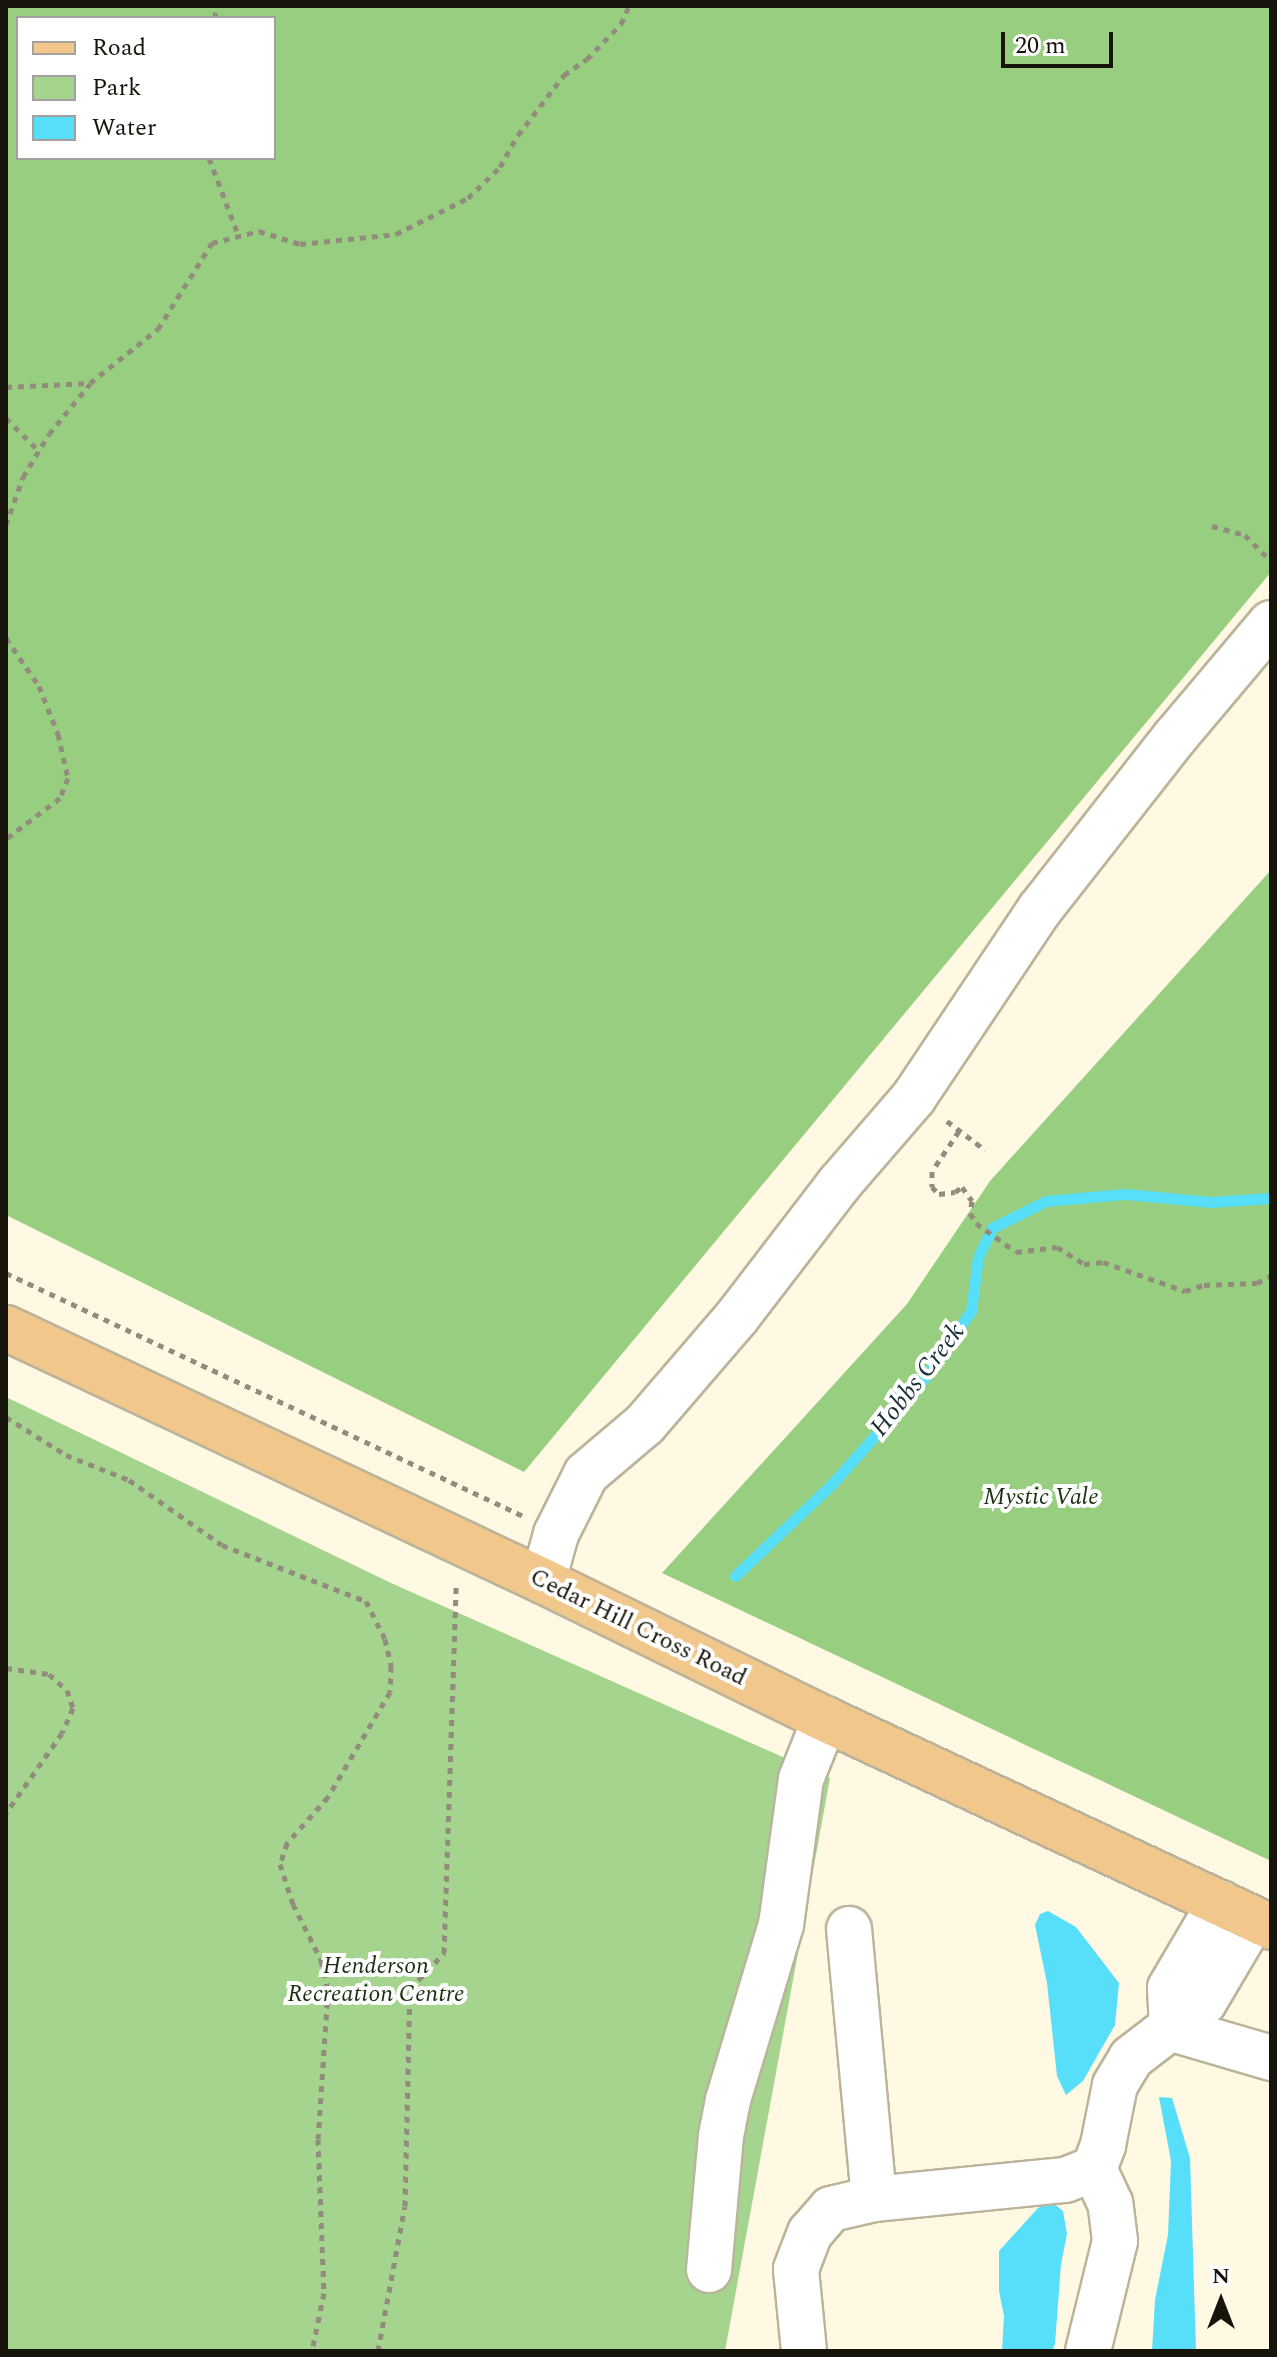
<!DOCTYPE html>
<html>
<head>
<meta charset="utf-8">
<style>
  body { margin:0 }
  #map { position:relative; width:1277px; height:2357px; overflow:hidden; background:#fff8e3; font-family:Spectral,serif }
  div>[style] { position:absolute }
  .green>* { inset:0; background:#a4d48e }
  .forest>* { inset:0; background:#98ce7f }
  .water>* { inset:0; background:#57def8 }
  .stream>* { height:11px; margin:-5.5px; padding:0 5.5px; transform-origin:5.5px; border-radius:5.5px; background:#57def8 }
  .path>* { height:5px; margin-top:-2.5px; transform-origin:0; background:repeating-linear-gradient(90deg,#918c7c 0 6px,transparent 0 12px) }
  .roads { filter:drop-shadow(2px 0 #bbb49a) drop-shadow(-2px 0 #bbb49a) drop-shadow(0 2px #bbb49a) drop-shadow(0 -2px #bbb49a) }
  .minor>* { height:44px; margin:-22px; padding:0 22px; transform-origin:22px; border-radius:22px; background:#fff }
  .major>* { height:44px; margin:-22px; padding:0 22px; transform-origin:22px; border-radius:22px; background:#f1c78c }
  span { translate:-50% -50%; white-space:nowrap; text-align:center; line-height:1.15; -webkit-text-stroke:8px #fff; paint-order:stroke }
  .park-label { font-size:24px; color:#1b3010; font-style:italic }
  .street-label { font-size:24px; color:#17140b }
  .water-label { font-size:26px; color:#182f34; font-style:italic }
  .frame { position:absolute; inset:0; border:8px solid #17140b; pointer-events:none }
  .legend { position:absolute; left:16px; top:16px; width:260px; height:144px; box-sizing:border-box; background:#fff; border:2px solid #a2a19d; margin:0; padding:10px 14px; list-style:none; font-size:24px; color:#17140b }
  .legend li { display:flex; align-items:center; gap:16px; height:40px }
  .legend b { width:40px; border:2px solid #a2a19d }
  .north { position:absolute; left:1181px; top:2261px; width:80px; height:80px; -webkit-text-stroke:6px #fff; paint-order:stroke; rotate:0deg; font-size:22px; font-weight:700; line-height:32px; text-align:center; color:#17140b }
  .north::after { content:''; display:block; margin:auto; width:28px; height:36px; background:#17140b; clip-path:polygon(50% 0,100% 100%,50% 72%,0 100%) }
  .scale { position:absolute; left:1001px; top:32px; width:112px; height:36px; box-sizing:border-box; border:4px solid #17140b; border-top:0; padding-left:10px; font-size:24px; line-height:28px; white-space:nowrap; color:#17140b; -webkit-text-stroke:6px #fff; paint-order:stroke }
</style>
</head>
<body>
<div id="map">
  <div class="green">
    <i style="clip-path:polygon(6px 1397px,391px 1583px,830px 1778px,725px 2351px,6px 2351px)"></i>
  </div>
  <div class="forest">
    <i style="clip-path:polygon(evenodd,6px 6px,1271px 6px,1271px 572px,524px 1472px,6px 1215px,6px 6px,18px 18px,274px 18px,274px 158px,18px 158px,18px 18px)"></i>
    <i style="clip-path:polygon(1271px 870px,1271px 1861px,662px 1573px,907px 1304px,990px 1181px)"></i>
  </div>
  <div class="water">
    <i style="clip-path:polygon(1048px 1911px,1076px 1927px,1119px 1983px,1115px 2025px,1083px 2081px,1066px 2095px,1057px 2076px,1047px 1983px,1035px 1925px,1040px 1914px)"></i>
    <i style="clip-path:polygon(1159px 2097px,1172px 2098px,1190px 2158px,1196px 2351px,1152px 2351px,1155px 2300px,1168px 2235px,1171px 2161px)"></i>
    <i style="clip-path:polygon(1051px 2201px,1063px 2211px,1067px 2234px,1061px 2264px,1055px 2344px,1052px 2351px,1002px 2351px,1004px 2316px,999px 2291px,999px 2251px,1038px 2208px)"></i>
  </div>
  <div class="stream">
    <i style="left:735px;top:1576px;width:134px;rotate:-43.5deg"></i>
    <i style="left:832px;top:1484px;width:130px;rotate:-48.4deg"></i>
    <i style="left:918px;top:1387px;width:93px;rotate:-55.1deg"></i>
    <i style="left:971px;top:1311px;width:54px;rotate:-82.6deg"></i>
    <i style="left:978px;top:1257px;width:32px;rotate:-64deg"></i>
    <i style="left:992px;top:1228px;width:60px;rotate:-26.6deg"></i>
    <i style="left:1046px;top:1201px;width:79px;rotate:-5.1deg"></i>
    <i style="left:1125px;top:1194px;width:86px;rotate:5.3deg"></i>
    <i style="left:1211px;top:1202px;width:60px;rotate:-3.8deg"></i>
  </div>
  <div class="path">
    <i style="left:215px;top:18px;width:12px;rotate:-85deg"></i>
    <i style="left:209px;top:158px;width:85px;rotate:69.2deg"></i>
    <i style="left:6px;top:387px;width:84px;rotate:-2.7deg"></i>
    <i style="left:90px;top:383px;width:87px;rotate:-38.5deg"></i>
    <i style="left:158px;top:329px;width:102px;rotate:-57.9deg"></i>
    <i style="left:212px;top:243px;width:49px;rotate:-14.3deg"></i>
    <i style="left:259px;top:231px;width:43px;rotate:17.6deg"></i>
    <i style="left:300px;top:244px;width:97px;rotate:-5.9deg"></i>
    <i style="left:396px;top:234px;width:80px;rotate:-26.6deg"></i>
    <i style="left:468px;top:198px;width:45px;rotate:-44.1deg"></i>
    <i style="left:500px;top:167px;width:37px;rotate:-61deg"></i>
    <i style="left:518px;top:135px;width:76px;rotate:-52.5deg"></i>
    <i style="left:564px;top:75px;width:28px;rotate:-35deg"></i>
    <i style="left:587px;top:59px;width:49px;rotate:-45.8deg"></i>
    <i style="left:621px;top:24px;width:20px;rotate:-66deg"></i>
    <i style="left:6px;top:418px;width:47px;rotate:45deg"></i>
    <i style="left:6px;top:525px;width:51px;rotate:-70.5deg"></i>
    <i style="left:23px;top:477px;width:50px;rotate:-58.8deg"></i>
    <i style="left:49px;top:434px;width:65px;rotate:-50.6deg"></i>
    <i style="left:1212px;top:526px;width:34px;rotate:15deg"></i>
    <i style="left:1245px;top:535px;width:37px;rotate:45deg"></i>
    <i style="left:6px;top:638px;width:58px;rotate:55.5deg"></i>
    <i style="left:39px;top:686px;width:52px;rotate:68.4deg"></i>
    <i style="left:58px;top:734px;width:45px;rotate:77.2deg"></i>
    <i style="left:68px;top:778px;width:22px;rotate:112deg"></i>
    <i style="left:60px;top:798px;width:68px;rotate:142.8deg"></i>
    <i style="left:947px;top:1121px;width:48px;rotate:37.3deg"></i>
    <i style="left:959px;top:1131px;width:48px;rotate:124deg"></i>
    <i style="left:932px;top:1171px;width:16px;rotate:90deg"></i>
    <i style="left:932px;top:1187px;width:10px;rotate:45deg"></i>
    <i style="left:939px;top:1194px;width:16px;rotate:-7deg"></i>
    <i style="left:955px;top:1192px;width:9px;rotate:-36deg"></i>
    <i style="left:962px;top:1187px;width:17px;rotate:54deg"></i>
    <i style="left:972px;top:1201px;width:12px;rotate:99deg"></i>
    <i style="left:970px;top:1213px;width:12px;rotate:59deg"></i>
    <i style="left:976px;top:1223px;width:49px;rotate:35.9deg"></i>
    <i style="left:1016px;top:1252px;width:41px;rotate:-7deg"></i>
    <i style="left:1057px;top:1247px;width:32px;rotate:32deg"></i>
    <i style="left:1084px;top:1264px;width:19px;rotate:-6deg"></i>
    <i style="left:1103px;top:1262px;width:87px;rotate:19.5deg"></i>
    <i style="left:1185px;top:1291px;width:20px;rotate:-18deg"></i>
    <i style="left:1204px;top:1285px;width:53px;rotate:-2.2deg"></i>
    <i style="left:1257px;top:1283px;width:16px;rotate:-27deg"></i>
    <i style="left:6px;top:1273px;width:571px;rotate:25.17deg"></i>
    <i style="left:6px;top:1417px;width:71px;rotate:32.3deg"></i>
    <i style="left:66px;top:1455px;width:68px;rotate:21.6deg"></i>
    <i style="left:129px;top:1480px;width:113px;rotate:35deg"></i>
    <i style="left:222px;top:1545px;width:155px;rotate:21.3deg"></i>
    <i style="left:366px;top:1601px;width:42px;rotate:63.4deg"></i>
    <i style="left:385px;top:1639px;width:28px;rotate:77deg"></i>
    <i style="left:391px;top:1666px;width:26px;rotate:92deg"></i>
    <i style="left:390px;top:1692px;width:122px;rotate:120.6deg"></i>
    <i style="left:328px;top:1797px;width:62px;rotate:131.7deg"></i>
    <i style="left:287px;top:1843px;width:22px;rotate:108deg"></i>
    <i style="left:280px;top:1864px;width:42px;rotate:72deg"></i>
    <i style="left:293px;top:1904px;width:63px;rotate:63.4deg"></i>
    <i style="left:321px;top:1960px;width:31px;rotate:77deg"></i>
    <i style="left:328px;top:1990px;width:149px;rotate:93.8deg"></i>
    <i style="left:318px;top:2139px;width:154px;rotate:87.8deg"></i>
    <i style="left:324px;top:2293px;width:59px;rotate:101.7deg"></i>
    <i style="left:6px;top:1668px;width:43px;rotate:7.9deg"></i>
    <i style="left:49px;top:1674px;width:24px;rotate:42deg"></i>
    <i style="left:67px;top:1690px;width:19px;rotate:72deg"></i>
    <i style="left:73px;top:1708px;width:27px;rotate:114deg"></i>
    <i style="left:62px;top:1733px;width:98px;rotate:125deg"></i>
    <i style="left:378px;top:2351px;width:147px;rotate:-79.5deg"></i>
    <i style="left:405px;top:2206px;width:217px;rotate:-88.7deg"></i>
    <i style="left:410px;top:1989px;width:50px;rotate:-46.6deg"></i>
    <i style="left:444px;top:1953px;width:366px;rotate:-88.1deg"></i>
  </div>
  <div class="roads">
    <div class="minor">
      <i style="left:543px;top:1581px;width:49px;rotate:-74.5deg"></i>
      <i style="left:556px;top:1534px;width:67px;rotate:-63.4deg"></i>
      <i style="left:586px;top:1474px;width:77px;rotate:-40.3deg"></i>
      <i style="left:645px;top:1424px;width:141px;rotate:-49.3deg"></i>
      <i style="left:737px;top:1317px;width:168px;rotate:-52.5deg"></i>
      <i style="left:839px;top:1184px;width:115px;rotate:-49.2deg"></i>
      <i style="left:914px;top:1097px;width:226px;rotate:-56.2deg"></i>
      <i style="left:1040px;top:909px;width:219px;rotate:-51.9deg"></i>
      <i style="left:1175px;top:737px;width:149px;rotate:-49.9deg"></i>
      <i style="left:849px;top:1929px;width:271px;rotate:84.7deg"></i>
      <i style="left:1172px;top:2029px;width:41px;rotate:-92.8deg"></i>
      <i style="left:1170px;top:1988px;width:99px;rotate:-59.5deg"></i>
      <i style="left:1172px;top:2029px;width:103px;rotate:16.3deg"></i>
      <i style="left:709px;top:2270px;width:135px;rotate:-84.9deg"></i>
      <i style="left:721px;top:2136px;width:37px;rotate:-79deg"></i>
      <i style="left:728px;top:2100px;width:183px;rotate:-73.2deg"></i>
      <i style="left:781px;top:1925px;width:147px;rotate:-82.2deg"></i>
      <i style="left:801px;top:1779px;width:65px;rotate:-68.2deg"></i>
      <i style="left:804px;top:2351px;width:82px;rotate:-95.6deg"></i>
      <i style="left:796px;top:2269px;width:39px;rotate:-69deg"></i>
      <i style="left:810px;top:2233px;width:32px;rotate:-49deg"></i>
      <i style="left:831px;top:2209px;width:44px;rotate:-13.1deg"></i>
      <i style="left:874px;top:2199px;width:192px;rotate:-5.7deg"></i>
      <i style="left:1065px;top:2180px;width:31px;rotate:-21deg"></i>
      <i style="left:1094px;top:2169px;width:26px;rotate:-69deg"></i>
      <i style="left:1103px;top:2145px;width:61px;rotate:-78.7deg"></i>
      <i style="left:1115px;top:2085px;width:31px;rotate:-59deg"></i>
      <i style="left:1131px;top:2058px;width:92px;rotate:-37.5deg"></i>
      <i style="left:1204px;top:2002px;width:96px;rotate:-59.4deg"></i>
      <i style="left:1088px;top:2351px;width:113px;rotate:-76.2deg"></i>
      <i style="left:1115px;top:2241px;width:38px;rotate:-97deg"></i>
      <i style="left:1110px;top:2203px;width:38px;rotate:-115deg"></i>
    </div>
    <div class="major">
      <i style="left:6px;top:1328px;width:594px;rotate:25.23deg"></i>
      <i style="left:543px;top:1581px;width:314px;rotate:26.1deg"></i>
      <i style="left:825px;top:1719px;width:492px;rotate:25deg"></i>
    </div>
  </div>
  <div class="park-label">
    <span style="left:1041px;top:1498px">Mystic Vale</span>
    <span style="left:376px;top:1981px">Henderson<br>Recreation Centre</span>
  </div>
  <div class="street-label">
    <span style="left:638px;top:1628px;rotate:26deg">Cedar Hill Cross Road</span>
  </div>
  <div class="water-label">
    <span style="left:918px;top:1380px;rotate:-52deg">Hobbs Creek</span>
  </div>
  <div class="frame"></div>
  <ul class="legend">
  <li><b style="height:10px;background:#f1c78c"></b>Road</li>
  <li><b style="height:22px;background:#a4d48e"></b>Park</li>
  <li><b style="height:22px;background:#57def8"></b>Water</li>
  </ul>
  <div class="north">N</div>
  <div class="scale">20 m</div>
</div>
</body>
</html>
